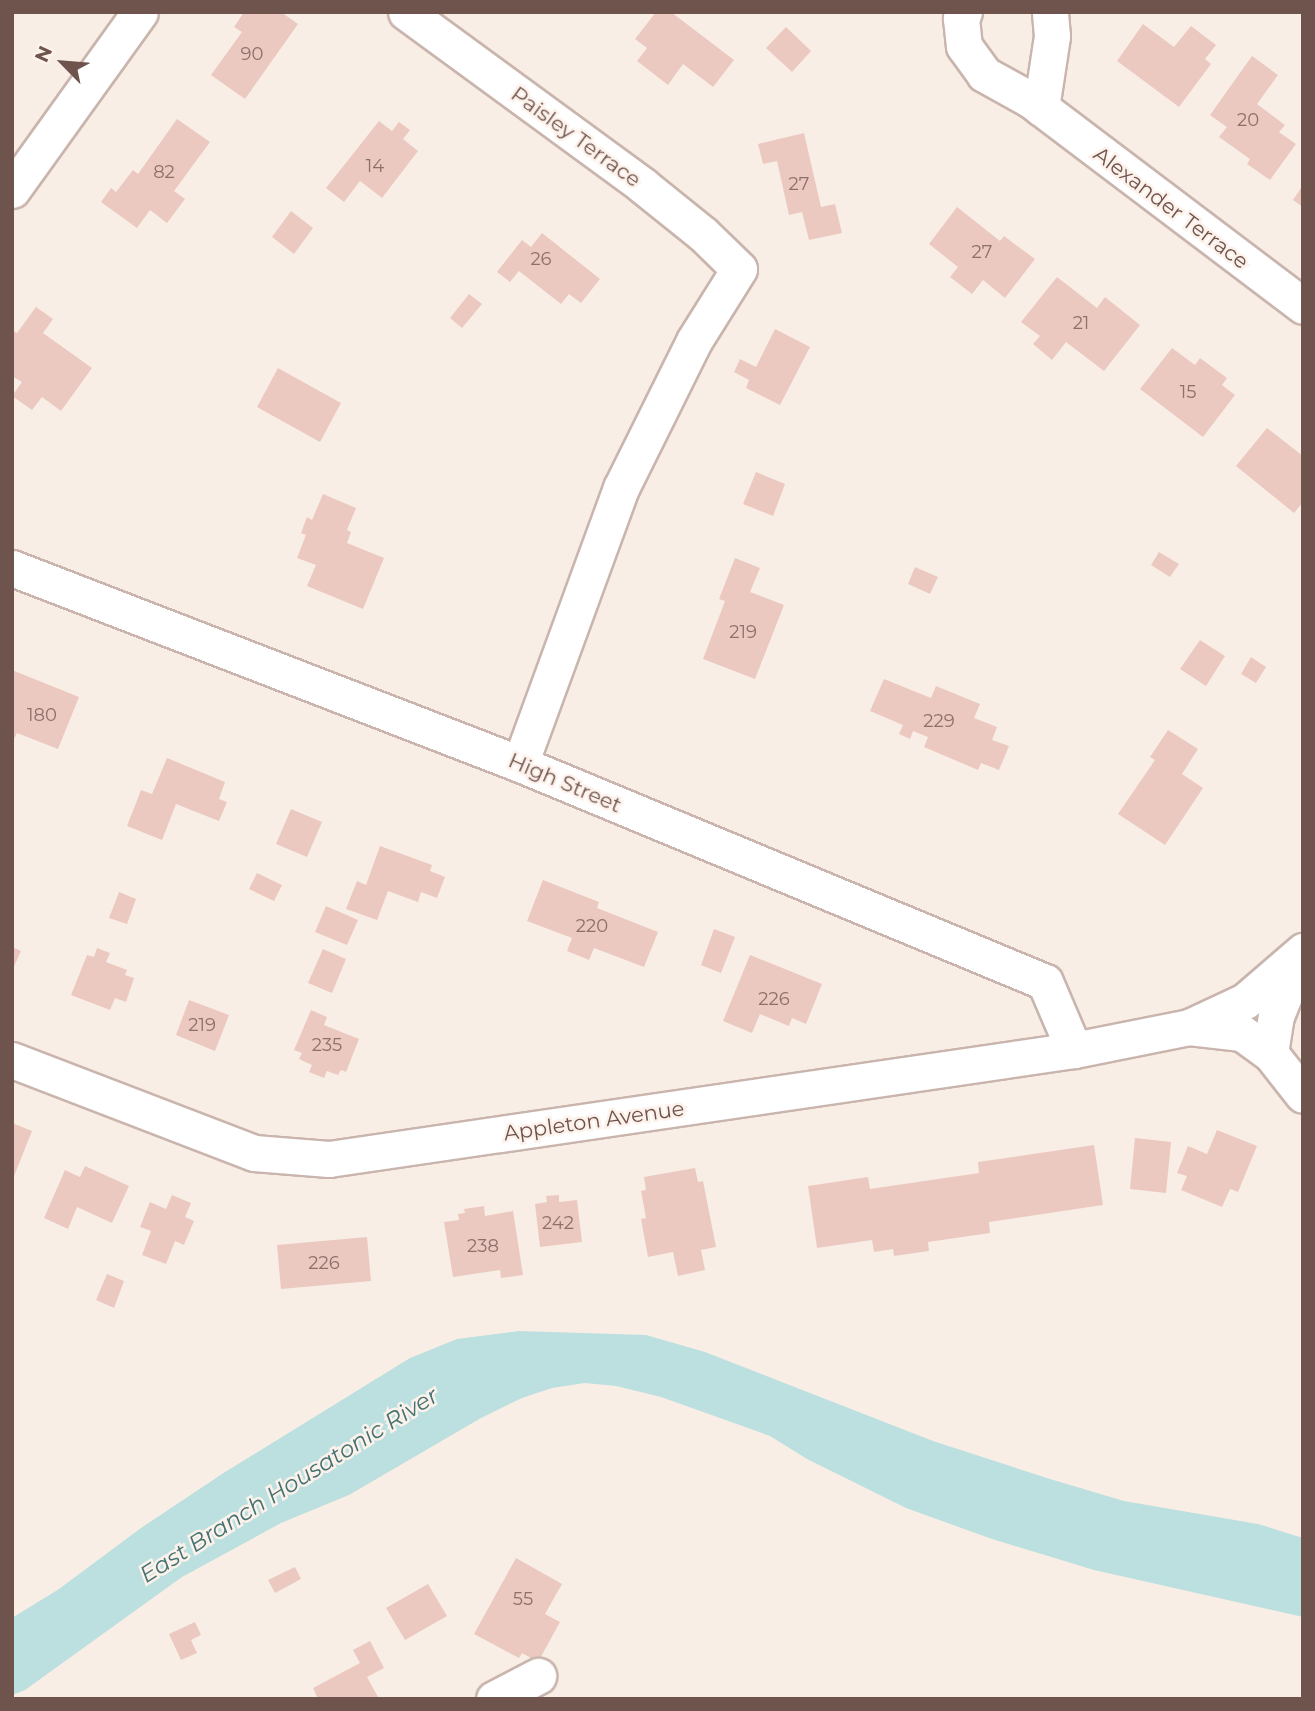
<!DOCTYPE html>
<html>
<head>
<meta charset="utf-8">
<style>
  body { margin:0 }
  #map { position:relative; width:1315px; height:1711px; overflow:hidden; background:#f9eee5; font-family:Montserrat,sans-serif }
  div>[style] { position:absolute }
  .water>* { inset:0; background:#bce0df }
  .building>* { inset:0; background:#ebc9c0 }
  .roads { filter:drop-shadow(2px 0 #c9b5ad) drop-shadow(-2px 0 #c9b5ad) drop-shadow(0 2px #c9b5ad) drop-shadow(0 -2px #c9b5ad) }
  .minor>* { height:35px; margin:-17.5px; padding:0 17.5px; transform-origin:17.5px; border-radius:17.5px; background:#fff }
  span { translate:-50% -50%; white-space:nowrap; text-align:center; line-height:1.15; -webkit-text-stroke:5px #fdf2eb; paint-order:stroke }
  .number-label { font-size:18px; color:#8e706a }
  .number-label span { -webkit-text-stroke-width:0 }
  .street-label { font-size:21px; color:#6f534d }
  .water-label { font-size:23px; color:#437272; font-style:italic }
  .frame { position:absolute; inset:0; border:14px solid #6f534d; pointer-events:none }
  .north { position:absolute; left:28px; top:28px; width:70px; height:70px; -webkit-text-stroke:5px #fdf2eb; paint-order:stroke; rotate:295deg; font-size:19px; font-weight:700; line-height:28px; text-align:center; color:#6f534d }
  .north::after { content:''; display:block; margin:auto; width:24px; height:32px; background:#6f534d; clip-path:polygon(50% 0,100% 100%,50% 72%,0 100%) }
</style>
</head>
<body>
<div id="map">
  <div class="water">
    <i style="clip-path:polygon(519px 1331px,646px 1335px,705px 1352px,933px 1441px,1050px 1479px,1124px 1501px,1258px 1524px,1303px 1538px,1303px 1617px,1094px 1570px,992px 1539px,906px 1508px,807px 1459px,770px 1436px,661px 1397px,616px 1386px,585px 1383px,552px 1388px,522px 1398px,481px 1418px,349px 1495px,281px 1523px,182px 1577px,25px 1690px,12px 1695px,12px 1618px,59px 1589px,141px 1528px,225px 1472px,410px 1358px,457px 1339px)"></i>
  </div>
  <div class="building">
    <i style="clip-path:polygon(244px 12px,281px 12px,298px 24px,245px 99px,211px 75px,242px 32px,234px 27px)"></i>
    <i style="clip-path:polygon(656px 12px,671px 12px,734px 60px,713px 87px,683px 64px,668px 85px,637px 61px,647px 48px,635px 39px)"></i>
    <i style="clip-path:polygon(1143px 24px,1174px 47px,1191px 26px,1216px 45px,1205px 59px,1211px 64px,1179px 107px,1117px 61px)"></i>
    <i style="clip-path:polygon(786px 27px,811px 51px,792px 72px,766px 48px)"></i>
    <i style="clip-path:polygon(1252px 56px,1278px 75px,1257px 104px,1285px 125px,1279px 132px,1296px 144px,1270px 180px,1247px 164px,1250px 159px,1219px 137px,1227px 127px,1210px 115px)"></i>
    <i style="clip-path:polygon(177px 119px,210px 142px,174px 191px,185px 199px,167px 223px,150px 210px,137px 228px,101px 202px,111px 188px,116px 192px,133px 170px,138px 174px)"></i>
    <i style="clip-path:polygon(379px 121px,392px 131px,399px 122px,410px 130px,403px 139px,418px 151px,382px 198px,360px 181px,344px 202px,326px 188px)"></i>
    <i style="clip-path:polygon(804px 133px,821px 207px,835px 204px,842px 233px,809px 240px,802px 212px,789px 215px,777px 161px,763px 164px,758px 144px)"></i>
    <i style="clip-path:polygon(1303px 185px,1303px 207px,1293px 200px)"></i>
    <i style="clip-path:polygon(957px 207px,1000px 241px,1004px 236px,1035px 259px,1005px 298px,983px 280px,972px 294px,950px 277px,958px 267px,929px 244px)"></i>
    <i style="clip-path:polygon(291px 211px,313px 228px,294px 254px,272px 237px)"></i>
    <i style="clip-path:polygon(542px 233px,600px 279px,581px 303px,569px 294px,561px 304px,519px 271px,510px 282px,497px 272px,522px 240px,531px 247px)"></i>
    <i style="clip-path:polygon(1057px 277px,1097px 308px,1105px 297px,1140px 325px,1104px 371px,1066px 342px,1052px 360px,1033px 344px,1040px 336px,1021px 322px)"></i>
    <i style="clip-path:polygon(469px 294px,482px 304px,462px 328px,450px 318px)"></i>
    <i style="clip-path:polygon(36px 307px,53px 319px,43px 333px,92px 368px,61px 411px,42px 397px,32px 410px,12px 396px,22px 382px,12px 376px,12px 330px,17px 333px)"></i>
    <i style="clip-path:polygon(775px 329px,810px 347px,780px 405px,746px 388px,749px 380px,734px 372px,740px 359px,756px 367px)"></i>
    <i style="clip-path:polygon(1172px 348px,1195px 365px,1200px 358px,1227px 378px,1222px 385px,1235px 395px,1203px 437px,1140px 389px)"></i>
    <i style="clip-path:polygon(278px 368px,341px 403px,320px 442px,257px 407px)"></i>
    <i style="clip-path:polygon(1267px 428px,1303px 456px,1303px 502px,1294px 513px,1236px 466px)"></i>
    <i style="clip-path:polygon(756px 472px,785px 484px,773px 516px,743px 504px)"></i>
    <i style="clip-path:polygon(323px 494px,356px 508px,347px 530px,351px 532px,347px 543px,384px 558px,363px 609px,307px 586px,316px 565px,297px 558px,306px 535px,301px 533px,307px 517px,312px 520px)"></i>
    <i style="clip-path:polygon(1159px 552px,1179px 564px,1170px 577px,1151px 565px)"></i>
    <i style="clip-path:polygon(735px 558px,760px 568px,750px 592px,784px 605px,755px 679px,703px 659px,725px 601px,719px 599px)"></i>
    <i style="clip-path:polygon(915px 567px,938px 577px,930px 594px,908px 584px)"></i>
    <i style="clip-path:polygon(1200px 640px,1225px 656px,1206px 686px,1180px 669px)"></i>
    <i style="clip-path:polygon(1251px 657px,1266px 667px,1256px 683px,1241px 674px)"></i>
    <i style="clip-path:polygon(12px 670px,79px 697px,58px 749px,17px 733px,12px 743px)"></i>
    <i style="clip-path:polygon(884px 679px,931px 698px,936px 686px,980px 704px,974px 718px,997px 727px,992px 740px,1009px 746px,999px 770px,981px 763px,978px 770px,924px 747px,928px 737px,913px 731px,910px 739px,899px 734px,903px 725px,870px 711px)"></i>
    <i style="clip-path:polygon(1168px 730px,1198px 749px,1182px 774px,1203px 788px,1165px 845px,1118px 814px,1155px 760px,1150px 757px)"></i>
    <i style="clip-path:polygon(167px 758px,225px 782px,219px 799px,227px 802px,219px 821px,176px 804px,162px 840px,127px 826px,141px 790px,152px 794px)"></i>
    <i style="clip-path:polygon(291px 809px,322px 822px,307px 857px,276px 844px)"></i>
    <i style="clip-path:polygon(380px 846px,432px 865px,430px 871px,445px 877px,437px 898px,421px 892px,418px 902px,388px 891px,377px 920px,346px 909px,357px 881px,366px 885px)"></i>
    <i style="clip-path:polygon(257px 873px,282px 885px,274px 901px,249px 889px)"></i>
    <i style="clip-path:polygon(543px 880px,599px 902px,597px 908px,658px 932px,644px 967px,594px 948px,589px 960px,567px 951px,572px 938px,527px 921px)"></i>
    <i style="clip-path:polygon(119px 892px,136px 899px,127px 924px,109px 918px)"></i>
    <i style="clip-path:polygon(326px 906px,358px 920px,347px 945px,315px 932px)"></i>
    <i style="clip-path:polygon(714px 929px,735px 937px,721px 973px,701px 965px)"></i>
    <i style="clip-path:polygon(12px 947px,21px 951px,12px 971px)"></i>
    <i style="clip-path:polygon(97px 948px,110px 953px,106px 962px,127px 970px,125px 975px,134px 978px,126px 1002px,115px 998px,110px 1010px,71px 995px,87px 955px,94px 957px)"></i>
    <i style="clip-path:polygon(323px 949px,346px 959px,332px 993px,308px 983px)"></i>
    <i style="clip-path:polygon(750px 955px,822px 984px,806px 1024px,792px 1018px,789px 1026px,760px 1014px,752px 1033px,723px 1021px)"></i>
    <i style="clip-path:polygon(189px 1000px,229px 1015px,215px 1051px,176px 1035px)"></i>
    <i style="clip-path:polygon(311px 1010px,327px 1017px,324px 1025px,359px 1039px,346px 1072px,341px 1070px,338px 1075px,327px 1071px,324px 1078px,309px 1072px,312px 1065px,299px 1059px,302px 1053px,294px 1050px)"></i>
    <i style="clip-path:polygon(12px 1123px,32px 1131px,12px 1181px)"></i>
    <i style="clip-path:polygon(1217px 1130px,1257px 1146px,1238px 1192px,1230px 1189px,1222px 1207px,1181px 1190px,1187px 1176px,1177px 1173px,1188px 1146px,1207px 1154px)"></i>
    <i style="clip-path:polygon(1135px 1138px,1171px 1142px,1166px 1193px,1130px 1189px)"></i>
    <i style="clip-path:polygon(1094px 1145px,1103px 1205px,989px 1222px,990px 1233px,928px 1242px,929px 1251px,894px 1256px,893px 1249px,874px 1252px,872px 1240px,817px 1248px,808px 1186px,868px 1177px,870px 1189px,979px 1173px,978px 1162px)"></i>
    <i style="clip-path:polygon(85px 1166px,129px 1186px,112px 1223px,77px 1207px,68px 1229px,44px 1218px,65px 1170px,80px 1177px)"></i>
    <i style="clip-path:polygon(695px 1168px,698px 1182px,703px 1181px,716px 1247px,701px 1250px,705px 1270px,678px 1276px,673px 1252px,648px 1257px,641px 1219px,646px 1218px,641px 1191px,646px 1190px,644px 1177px)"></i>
    <i style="clip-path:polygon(172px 1195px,191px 1203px,185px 1217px,194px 1221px,184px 1245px,175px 1241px,166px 1264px,142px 1255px,151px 1231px,140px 1227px,150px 1202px,166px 1209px)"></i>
    <i style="clip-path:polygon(559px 1195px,559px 1202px,577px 1200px,582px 1242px,540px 1247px,535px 1204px,547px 1202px,546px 1196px)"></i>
    <i style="clip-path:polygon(484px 1206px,485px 1216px,513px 1211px,523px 1275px,501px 1278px,500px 1270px,453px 1277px,444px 1222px,459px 1220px,458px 1214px,465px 1213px,464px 1209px)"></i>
    <i style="clip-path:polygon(367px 1237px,371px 1281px,281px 1289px,277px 1245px)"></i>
    <i style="clip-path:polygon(107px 1274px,124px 1281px,114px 1308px,96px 1300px)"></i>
    <i style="clip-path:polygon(516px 1558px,562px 1584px,545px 1614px,560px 1622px,538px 1662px,522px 1653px,519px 1658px,474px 1634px)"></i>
    <i style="clip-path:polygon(295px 1567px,301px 1579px,275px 1593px,268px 1580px)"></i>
    <i style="clip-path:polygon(428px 1584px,447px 1616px,405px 1640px,386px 1608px)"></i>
    <i style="clip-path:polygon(195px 1622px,201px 1635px,191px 1640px,197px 1653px,181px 1660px,169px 1634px)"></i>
    <i style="clip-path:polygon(370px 1641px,384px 1668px,367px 1677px,378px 1697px,318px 1699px,313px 1688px,360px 1663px,353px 1650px)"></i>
  </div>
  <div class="roads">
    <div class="minor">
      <i style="left:406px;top:12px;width:293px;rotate:36.2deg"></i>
      <i style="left:642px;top:185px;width:78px;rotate:38.8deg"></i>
      <i style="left:703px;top:234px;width:50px;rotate:44.2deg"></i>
      <i style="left:739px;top:269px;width:85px;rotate:122deg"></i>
      <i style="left:694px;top:341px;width:164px;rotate:116.4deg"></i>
      <i style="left:621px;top:488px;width:294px;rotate:110.1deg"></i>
      <i style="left:964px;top:12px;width:7px;rotate:117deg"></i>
      <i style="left:961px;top:18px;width:28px;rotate:84deg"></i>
      <i style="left:964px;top:46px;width:34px;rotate:54deg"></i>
      <i style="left:984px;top:74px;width:54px;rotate:29deg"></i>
      <i style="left:1031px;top:100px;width:341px;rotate:37.1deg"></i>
      <i style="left:1041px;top:108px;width:73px;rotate:-81.3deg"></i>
      <i style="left:1052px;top:36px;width:24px;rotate:-95deg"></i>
      <i style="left:12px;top:190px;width:219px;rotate:-54.3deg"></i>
      <i style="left:12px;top:568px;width:544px;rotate:21.1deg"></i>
      <i style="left:520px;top:764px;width:568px;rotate:22.55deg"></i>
      <i style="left:1045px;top:982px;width:74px;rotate:66.9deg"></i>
      <i style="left:1189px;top:1027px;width:53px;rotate:6.5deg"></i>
      <i style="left:1242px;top:1033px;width:34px;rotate:36deg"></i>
      <i style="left:1270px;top:1053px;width:53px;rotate:51.8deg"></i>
      <i style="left:1270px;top:1053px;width:37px;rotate:-81deg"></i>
      <i style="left:1276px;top:1016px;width:65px;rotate:-68.2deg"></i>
      <i style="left:12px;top:1060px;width:259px;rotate:21deg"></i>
      <i style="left:254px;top:1153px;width:75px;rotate:4.6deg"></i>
      <i style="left:329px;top:1159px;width:753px;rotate:-8.32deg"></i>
      <i style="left:1074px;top:1050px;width:117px;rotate:-11.3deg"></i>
      <i style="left:1189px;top:1027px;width:62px;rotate:-24.9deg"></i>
      <i style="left:1245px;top:1001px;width:77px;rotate:-40.8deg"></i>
      <i style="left:494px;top:1699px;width:50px;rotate:-27.6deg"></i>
    </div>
  </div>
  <div class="number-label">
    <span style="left:252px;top:54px">90</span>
    <span style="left:1248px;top:120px">20</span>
    <span style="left:375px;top:166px">14</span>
    <span style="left:164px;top:172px">82</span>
    <span style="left:799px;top:184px">27</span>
    <span style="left:982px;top:252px">27</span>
    <span style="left:541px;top:259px">26</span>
    <span style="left:1081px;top:323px">21</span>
    <span style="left:1188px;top:392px">15</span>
    <span style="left:743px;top:632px">219</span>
    <span style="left:42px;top:715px">180</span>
    <span style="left:939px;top:721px">229</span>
    <span style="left:592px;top:926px">220</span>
    <span style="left:774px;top:999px">226</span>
    <span style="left:202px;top:1025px">219</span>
    <span style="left:327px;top:1045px">235</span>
    <span style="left:558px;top:1223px">242</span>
    <span style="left:483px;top:1246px">238</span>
    <span style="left:324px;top:1263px">226</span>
    <span style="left:523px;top:1599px">55</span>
  </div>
  <div class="street-label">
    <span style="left:576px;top:137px;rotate:36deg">Paisley Terrace</span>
    <span style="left:1171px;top:208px;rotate:37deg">Alexander Terrace</span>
    <span style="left:565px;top:783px;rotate:23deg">High Street</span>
    <span style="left:594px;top:1121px;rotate:-8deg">Appleton Avenue</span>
  </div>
  <div class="water-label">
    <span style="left:289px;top:1485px;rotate:-32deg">East Branch Housatonic River</span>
  </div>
  <div class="frame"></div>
  <div class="north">N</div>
</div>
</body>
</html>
